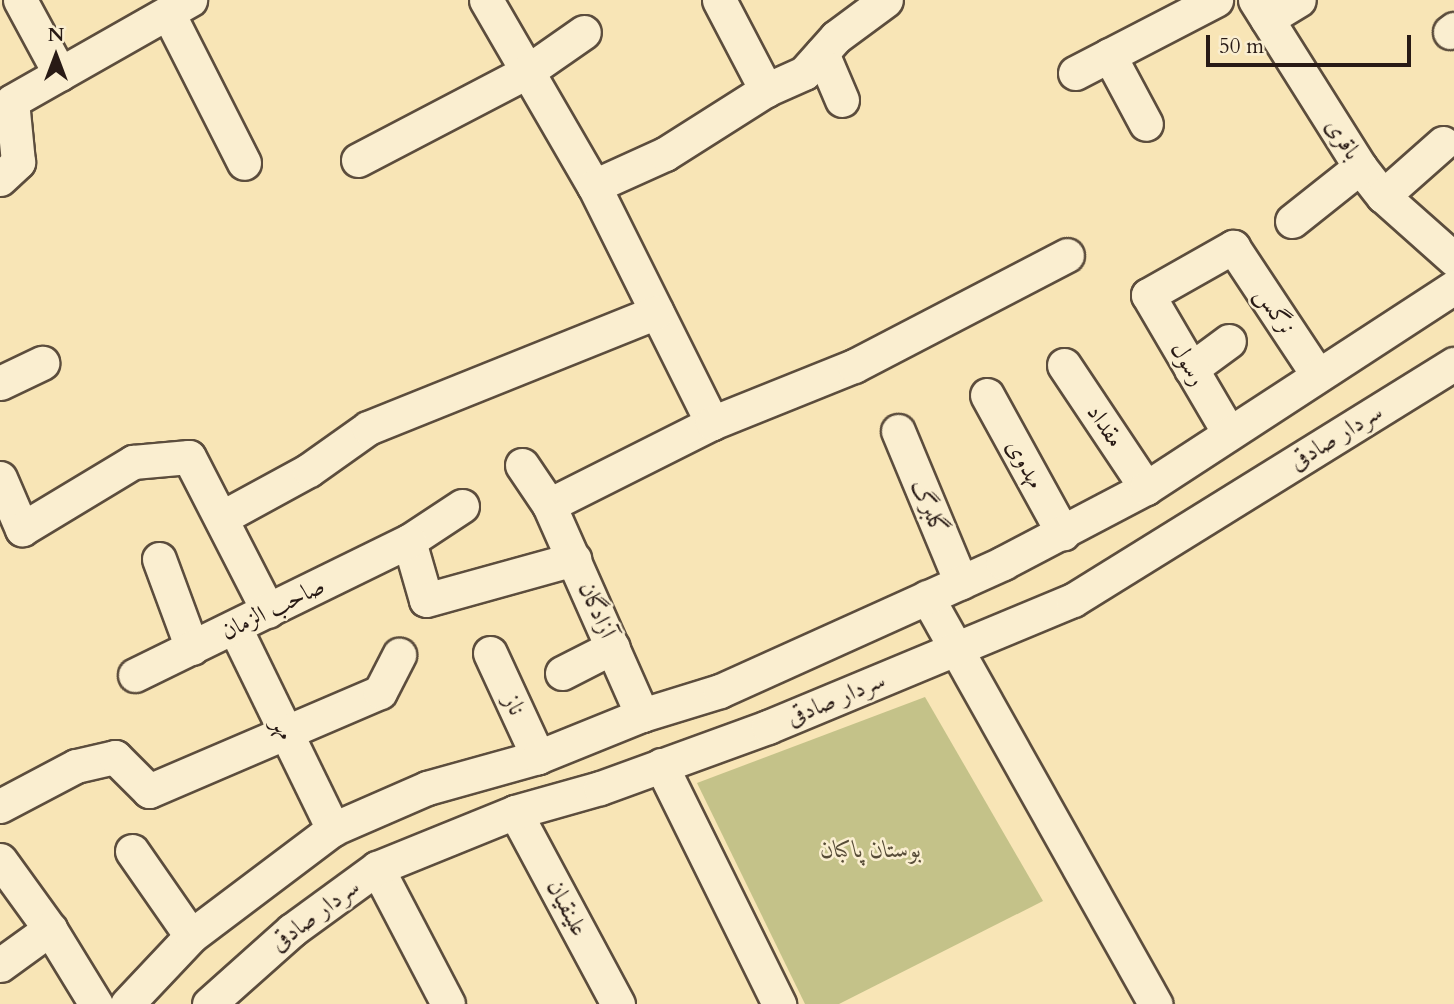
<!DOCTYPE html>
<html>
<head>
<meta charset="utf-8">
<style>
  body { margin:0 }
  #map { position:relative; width:1454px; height:1004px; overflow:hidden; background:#f8e5b6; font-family:Cardo,Amiri,serif }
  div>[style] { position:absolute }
  .green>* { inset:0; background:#c4c289 }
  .roads { filter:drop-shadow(2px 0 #5c4d3d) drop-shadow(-2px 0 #5c4d3d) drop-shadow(0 2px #5c4d3d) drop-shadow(0 -2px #5c4d3d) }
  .minor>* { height:33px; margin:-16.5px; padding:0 16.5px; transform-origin:16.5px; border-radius:16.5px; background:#faeed0 }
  span { translate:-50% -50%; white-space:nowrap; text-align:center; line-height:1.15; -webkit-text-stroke:5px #faeed0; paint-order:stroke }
  .street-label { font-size:24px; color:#281a15 }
  .park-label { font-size:24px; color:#574c38; font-style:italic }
  .north { position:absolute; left:21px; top:21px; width:70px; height:70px; -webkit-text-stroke:5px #faeed0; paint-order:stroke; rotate:0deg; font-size:19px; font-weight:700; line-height:28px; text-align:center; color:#281a15 }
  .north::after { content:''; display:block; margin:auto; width:24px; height:32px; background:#281a15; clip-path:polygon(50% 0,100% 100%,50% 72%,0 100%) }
  .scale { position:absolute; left:1206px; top:35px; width:205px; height:32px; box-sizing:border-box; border:4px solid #281a15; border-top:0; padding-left:9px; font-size:21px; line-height:24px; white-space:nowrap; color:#281a15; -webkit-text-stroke:5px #faeed0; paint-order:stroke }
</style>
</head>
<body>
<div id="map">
  <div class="green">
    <i style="clip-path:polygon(925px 697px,1043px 901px,839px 1004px,805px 1004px,697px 783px)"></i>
  </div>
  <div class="roads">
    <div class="minor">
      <i style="left:20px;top:0;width:84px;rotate:61.6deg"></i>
      <i style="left:486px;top:0;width:215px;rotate:59.9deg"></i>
      <i style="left:594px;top:186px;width:265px;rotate:63.5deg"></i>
      <i style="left:719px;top:0;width:102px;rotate:62.4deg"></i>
      <i style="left:1255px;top:0;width:197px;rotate:57.8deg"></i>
      <i style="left:1360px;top:167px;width:37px;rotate:52deg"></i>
      <i style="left:1383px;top:196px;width:95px;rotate:41.6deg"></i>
      <i style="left:168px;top:13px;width:168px;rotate:63.1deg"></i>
      <i style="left:1267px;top:19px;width:37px;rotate:-31deg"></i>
      <i style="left:1450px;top:32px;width:5px;rotate:-37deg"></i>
      <i style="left:822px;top:53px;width:51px;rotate:66.9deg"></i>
      <i style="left:1109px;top:55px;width:78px;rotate:61.8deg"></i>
      <i style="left:1075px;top:73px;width:159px;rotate:-27.4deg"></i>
      <i style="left:358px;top:160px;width:192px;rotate:-27.6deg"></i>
      <i style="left:528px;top:71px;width:68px;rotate:-34.9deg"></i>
      <i style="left:0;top:179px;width:25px;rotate:-43deg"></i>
      <i style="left:18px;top:162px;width:61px;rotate:-95.6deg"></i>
      <i style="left:12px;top:101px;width:205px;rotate:-29.6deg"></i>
      <i style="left:594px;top:186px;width:78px;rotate:-24.3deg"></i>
      <i style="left:665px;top:154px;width:120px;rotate:-32.4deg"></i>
      <i style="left:766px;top:90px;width:42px;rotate:-24.1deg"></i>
      <i style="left:804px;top:73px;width:48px;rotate:-48.4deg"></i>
      <i style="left:836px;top:37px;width:62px;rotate:-36.5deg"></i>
      <i style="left:1383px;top:196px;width:80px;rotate:-41.5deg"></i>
      <i style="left:1292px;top:221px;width:87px;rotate:-38.5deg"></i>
      <i style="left:1064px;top:365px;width:148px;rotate:56.3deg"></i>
      <i style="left:1191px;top:369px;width:47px;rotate:-36.4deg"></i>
      <i style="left:0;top:383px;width:47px;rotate:-25.5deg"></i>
      <i style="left:987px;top:395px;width:158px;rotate:61.2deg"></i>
      <i style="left:898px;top:431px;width:164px;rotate:67.4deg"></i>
      <i style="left:1229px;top:433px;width:160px;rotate:-120.4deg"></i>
      <i style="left:1148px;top:295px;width:98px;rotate:-29.5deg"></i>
      <i style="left:1233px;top:247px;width:152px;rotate:56.5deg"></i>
      <i style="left:522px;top:465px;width:48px;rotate:56deg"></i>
      <i style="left:549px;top:505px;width:230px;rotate:66.1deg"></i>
      <i style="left:0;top:478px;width:56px;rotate:66.7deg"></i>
      <i style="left:22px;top:529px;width:130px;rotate:-31.1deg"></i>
      <i style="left:133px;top:462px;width:56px;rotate:-5.1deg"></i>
      <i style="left:189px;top:457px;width:173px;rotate:62.8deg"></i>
      <i style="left:549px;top:505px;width:182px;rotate:-26.7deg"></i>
      <i style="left:712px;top:423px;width:153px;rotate:-21.9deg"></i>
      <i style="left:854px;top:366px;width:240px;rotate:-27.5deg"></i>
      <i style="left:462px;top:506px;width:64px;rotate:146.6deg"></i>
      <i style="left:409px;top:541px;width:61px;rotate:73.9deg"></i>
      <i style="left:426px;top:600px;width:154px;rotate:-15.5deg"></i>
      <i style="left:221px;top:518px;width:100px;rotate:-28.6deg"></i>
      <i style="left:309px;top:470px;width:72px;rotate:-35.4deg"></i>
      <i style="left:368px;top:428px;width:311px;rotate:-21.9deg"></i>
      <i style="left:159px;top:559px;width:95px;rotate:69.7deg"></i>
      <i style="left:927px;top:597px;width:467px;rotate:60.7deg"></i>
      <i style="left:235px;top:628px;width:224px;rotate:64deg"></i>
      <i style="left:490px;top:653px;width:115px;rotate:65.2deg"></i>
      <i style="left:562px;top:673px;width:57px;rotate:-27deg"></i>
      <i style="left:135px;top:675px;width:305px;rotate:-26.1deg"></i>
      <i style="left:661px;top:765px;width:267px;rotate:63.7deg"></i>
      <i style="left:0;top:806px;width:86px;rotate:-27.8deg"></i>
      <i style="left:76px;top:766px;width:40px;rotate:-13deg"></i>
      <i style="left:115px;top:757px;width:48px;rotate:45deg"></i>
      <i style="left:149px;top:791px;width:251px;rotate:-23.2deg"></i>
      <i style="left:380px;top:692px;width:42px;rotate:-62.8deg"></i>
      <i style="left:515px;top:812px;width:218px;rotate:61.8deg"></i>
      <i style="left:132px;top:851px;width:103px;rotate:55.2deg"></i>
      <i style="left:0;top:860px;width:85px;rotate:54.1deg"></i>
      <i style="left:50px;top:929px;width:88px;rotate:58.5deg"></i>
      <i style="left:377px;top:868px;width:153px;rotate:62.4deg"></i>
      <i style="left:0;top:965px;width:62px;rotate:-35.8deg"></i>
      <i style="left:127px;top:1004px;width:93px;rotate:-46.7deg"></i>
      <i style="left:191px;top:936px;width:178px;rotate:-37deg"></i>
      <i style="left:333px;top:829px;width:103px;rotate:-23.6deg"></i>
      <i style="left:427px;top:788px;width:115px;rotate:-15.6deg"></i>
      <i style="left:538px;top:757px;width:112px;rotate:-22deg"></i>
      <i style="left:642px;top:715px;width:82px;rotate:-17.1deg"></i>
      <i style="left:720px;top:691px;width:311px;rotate:-24.3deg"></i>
      <i style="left:1003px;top:563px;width:161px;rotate:-27.7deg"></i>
      <i style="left:1146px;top:488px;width:368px;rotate:-33.1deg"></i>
      <i style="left:209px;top:1004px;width:111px;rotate:-41.7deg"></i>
      <i style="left:292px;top:930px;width:105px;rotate:-36.1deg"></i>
      <i style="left:377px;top:868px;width:149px;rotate:-22.1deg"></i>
      <i style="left:515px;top:812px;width:88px;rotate:-15.8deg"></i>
      <i style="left:600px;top:788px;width:179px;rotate:-20deg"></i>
      <i style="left:768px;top:727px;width:330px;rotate:-22.6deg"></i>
      <i style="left:1073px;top:600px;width:448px;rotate:-31.8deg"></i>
    </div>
  </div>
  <div class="street-label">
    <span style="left:1343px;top:139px;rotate:57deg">باقری</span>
    <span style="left:1275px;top:311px;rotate:57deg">نرگس</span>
    <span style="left:1188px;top:364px;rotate:60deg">رسول</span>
    <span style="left:1105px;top:426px;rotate:56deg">مقداد</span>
    <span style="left:1336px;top:437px;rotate:-32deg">سردار صادقی</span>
    <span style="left:1025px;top:464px;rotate:61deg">مهدوی</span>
    <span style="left:929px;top:507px;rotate:67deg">گلبرگ</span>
    <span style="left:273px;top:609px;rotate:-26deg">صاحب الزمان</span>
    <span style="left:597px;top:610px;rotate:66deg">آزادگان</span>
    <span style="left:836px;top:699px;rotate:-23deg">سردار صادقی</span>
    <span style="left:514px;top:705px;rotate:65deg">ناز</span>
    <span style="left:283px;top:729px;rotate:64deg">مهر</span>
    <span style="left:567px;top:908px;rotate:62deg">علینقیان</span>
    <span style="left:315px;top:915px;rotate:-37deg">سردار صادقی</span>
  </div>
  <div class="park-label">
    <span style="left:871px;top:850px">بوستان پاکبان</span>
  </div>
  <div class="north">N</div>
  <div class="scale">50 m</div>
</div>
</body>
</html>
